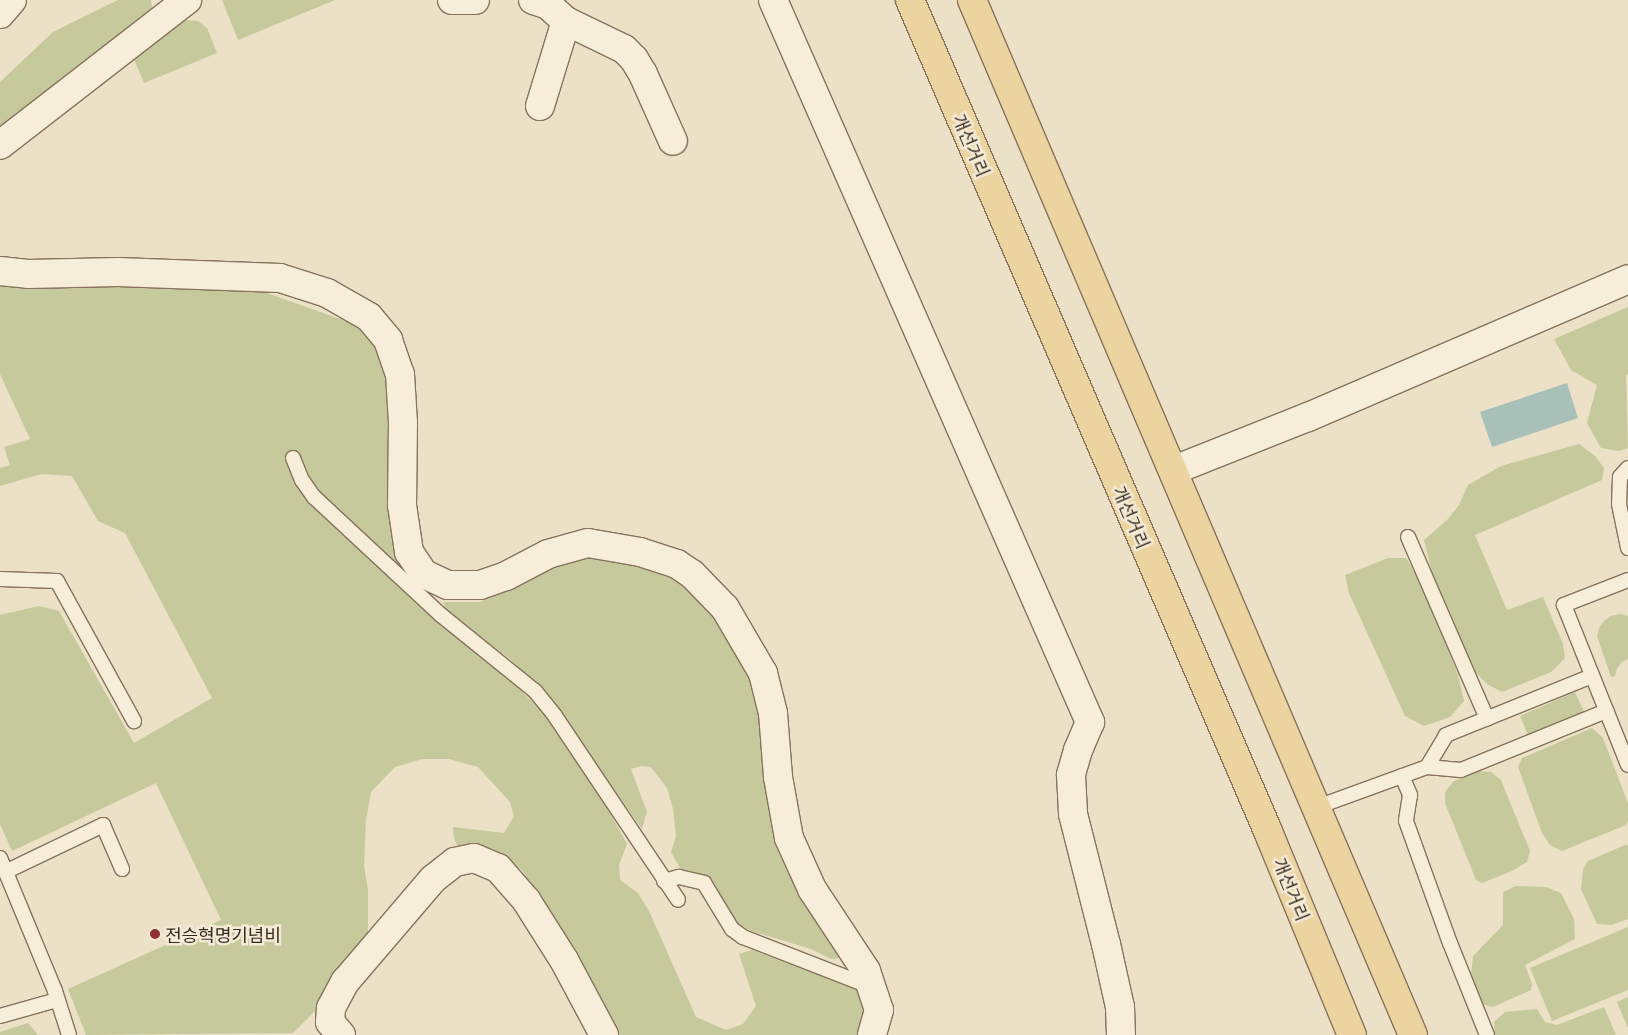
<!DOCTYPE html>
<html>
<head>
<meta charset="utf-8">
<style>
  body { margin:0 }
  #map { position:relative; width:1628px; height:1035px; overflow:hidden; background:#ece0c6; font-family:Georgia,"Noto Sans KR",serif }
  div>[style] { position:absolute }
  .green>* { inset:0; background:#c5c99b }
  .water>* { inset:0; background:#a8c0b8 }
  .roads { filter:drop-shadow(1px 0 #86725d) drop-shadow(-1px 0 #86725d) drop-shadow(0 1px #86725d) drop-shadow(0 -1px #86725d) }
  .service>* { height:14px; margin:-7px; padding:0 7px; transform-origin:7px; border-radius:7px; background:#f7eed9 }
  .minor>* { height:28px; margin:-14px; padding:0 14px; transform-origin:14px; border-radius:14px; background:#f7eed9 }
  .secondary>* { height:28px; margin:-14px; padding:0 14px; transform-origin:14px; border-radius:14px; background:#f7eed9 }
  .primary>* { height:28px; margin:-14px; padding:0 14px; transform-origin:14px; border-radius:14px; background:#ecd4a1 }
  .dots>* { width:14px; height:14px; translate:-50% -50%; box-sizing:border-box; border:2px solid #f4ead6; border-radius:50% }
  span { translate:-50% -50%; white-space:nowrap; text-align:center; line-height:1.15; -webkit-text-stroke:5px #f4ead6; paint-order:stroke }
  .street-label { font-size:18px; color:#372b20 }
  .poi-label { font-size:18px; color:#372b20 }
  .left { translate:0 -50%; text-align:left }
</style>
</head>
<body>
<div id="map">
  <div class="green">
    <i style="clip-path:polygon(118px 0,151px 0,152px 8px,0 128px,0 82px,53px 32px)"></i>
    <i style="clip-path:polygon(222px 0,335px 0,238px 40px)"></i>
    <i style="clip-path:polygon(184px 20px,198px 21px,207px 28px,217px 53px,144px 83px,134px 59px)"></i>
    <i style="clip-path:polygon(0 275px,264px 292px,368px 329px,385px 353px,409px 575px,487px 659px,546px 714px,599px 793px,627px 844px,619px 865px,620px 880px,638px 893px,649px 911px,696px 1017px,726px 1030px,743px 1024px,756px 1006px,739px 954px,752px 950px,864px 992px,866px 1007px,856px 1035px,620px 1035px,574px 947px,521px 869px,500px 858px,460px 853px,454px 838px,453px 827px,504px 833px,514px 816px,510px 802px,478px 767px,449px 759px,422px 759px,395px 767px,371px 792px,366px 820px,364px 866px,368px 890px,368px 936px,315px 1011px,293px 1033px,86px 1035px,68px 989px,221px 920px,156px 783px,12px 851px,0 824px,0 615px,39px 606px,59px 611px,134px 743px,212px 698px,125px 533px,98px 521px,72px 476px,42px 474px,0 486px,0 468px,10px 465px,4px 447px,30px 439px,0 374px)"></i>
    <i style="clip-path:polygon(1628px 307px,1628px 374px,1626px 375px,1628px 448px,1619px 451px,1601px 448px,1587px 423px,1597px 385px,1571px 370px,1554px 339px)"></i>
    <i style="clip-path:polygon(1579px 444px,1595px 456px,1604px 468px,1602px 480px,1475px 535px,1507px 610px,1543px 597px,1563px 644px,1565px 658px,1551px 672px,1502px 692px,1487px 684px,1471px 668px,1431px 569px,1424px 540px,1448px 519px,1459px 505px,1468px 485px,1501px 466px)"></i>
    <i style="clip-path:polygon(590px 551px,670px 571px,720px 613px,754px 673px,833px 944px,840px 958px,831px 959px,811px 949px,751px 931px,737px 923px,710px 880px,680px 868px,671px 852px,676px 836px,673px 809px,667px 788px,651px 767px,641px 766px,631px 769px,647px 812px,642px 829px,560px 713px,535px 684px,509px 658px,447px 613px,443px 602px,481px 602px,519px 578px)"></i>
    <i style="clip-path:polygon(1388px 558px,1406px 558px,1420px 581px,1458px 675px,1464px 701px,1450px 717px,1424px 726px,1405px 716px,1349px 593px,1345px 575px)"></i>
    <i style="clip-path:polygon(1620px 614px,1628px 616px,1628px 659px,1623px 661px,1617px 668px,1615px 676px,1611px 677px,1597px 636px,1599px 628px,1604px 621px,1611px 616px)"></i>
    <i style="clip-path:polygon(1575px 692px,1585px 714px,1529px 738px,1520px 716px)"></i>
    <i style="clip-path:polygon(1592px 728px,1603px 738px,1628px 803px,1628px 821px,1626px 825px,1562px 851px,1550px 845px,1542px 833px,1518px 767px,1522px 758px)"></i>
    <i style="clip-path:polygon(1477px 771px,1491px 772px,1501px 780px,1530px 851px,1527px 862px,1512px 871px,1482px 883px,1476px 880px,1445px 803px,1445px 792px,1454px 781px)"></i>
    <i style="clip-path:polygon(1625px 845px,1628px 845px,1628px 919px,1611px 925px,1597px 924px,1581px 889px,1583px 869px,1588px 861px)"></i>
    <i style="clip-path:polygon(1516px 886px,1546px 887px,1561px 893px,1574px 919px,1575px 939px,1525px 965px,1532px 984px,1531px 990px,1493px 1007px,1481px 1004px,1471px 976px,1473px 956px,1503px 925px,1503px 892px)"></i>
    <i style="clip-path:polygon(1628px 927px,1628px 990px,1552px 1021px,1530px 968px)"></i>
    <i style="clip-path:polygon(1628px 997px,1628px 1028px,1617px 1002px)"></i>
    <i style="clip-path:polygon(1604px 1007px,1616px 1035px,1495px 1035px,1494px 1022px,1505px 1012px,1537px 1009px,1545px 1022px,1557px 1025px)"></i>
    <i style="clip-path:polygon(28px 1023px,38px 1035px,0 1035px,0 1032px)"></i>
  </div>
  <div class="water">
    <i style="clip-path:polygon(1567px 383px,1578px 418px,1492px 447px,1480px 412px)"></i>
  </div>
  <div class="roads">
    <div class="service">
      <i style="left:293px;top:458px;width:24px;rotate:68deg"></i>
      <i style="left:302px;top:480px;width:21px;rotate:55deg"></i>
      <i style="left:314px;top:497px;width:173px;rotate:42.9deg"></i>
      <i style="left:441px;top:615px;width:121px;rotate:39deg"></i>
      <i style="left:535px;top:691px;width:32px;rotate:51deg"></i>
      <i style="left:555px;top:716px;width:221px;rotate:56.2deg"></i>
      <i style="left:1628px;top:468px;width:12px;rotate:132deg"></i>
      <i style="left:1620px;top:477px;width:27px;rotate:92deg"></i>
      <i style="left:1619px;top:504px;width:45px;rotate:78.4deg"></i>
      <i style="left:1408px;top:537px;width:198px;rotate:66.5deg"></i>
      <i style="left:0;top:579px;width:57px;rotate:2deg"></i>
      <i style="left:57px;top:581px;width:160px;rotate:61.2deg"></i>
      <i style="left:1628px;top:580px;width:69px;rotate:158.7deg"></i>
      <i style="left:1564px;top:605px;width:172px;rotate:68.2deg"></i>
      <i style="left:1427px;top:767px;width:37px;rotate:-59deg"></i>
      <i style="left:1446px;top:735px;width:157px;rotate:-22deg"></i>
      <i style="left:1402px;top:776px;width:21px;rotate:67deg"></i>
      <i style="left:1410px;top:795px;width:26px;rotate:99deg"></i>
      <i style="left:1406px;top:821px;width:130px;rotate:70.2deg"></i>
      <i style="left:1450px;top:943px;width:99px;rotate:68.1deg"></i>
      <i style="left:1317px;top:807px;width:117px;rotate:-20deg"></i>
      <i style="left:1427px;top:767px;width:34px;rotate:5deg"></i>
      <i style="left:1461px;top:770px;width:157px;rotate:-22.1deg"></i>
      <i style="left:0;top:858px;width:144px;rotate:67.5deg"></i>
      <i style="left:55px;top:991px;width:46px;rotate:72.3deg"></i>
      <i style="left:5px;top:872px;width:109px;rotate:-25.6deg"></i>
      <i style="left:103px;top:825px;width:48px;rotate:66.6deg"></i>
      <i style="left:664px;top:881px;width:16px;rotate:-15deg"></i>
      <i style="left:679px;top:877px;width:26px;rotate:13deg"></i>
      <i style="left:704px;top:883px;width:54px;rotate:58.7deg"></i>
      <i style="left:732px;top:929px;width:14px;rotate:36deg"></i>
      <i style="left:743px;top:937px;width:137px;rotate:21.3deg"></i>
      <i style="left:0;top:1016px;width:59px;rotate:-15.7deg"></i>
    </div>
    <div class="minor">
      <i style="left:452px;top:0;width:23px"></i>
      <i style="left:533px;top:0;width:16px;rotate:18deg"></i>
      <i style="left:548px;top:5px;width:24px;rotate:42deg"></i>
      <i style="left:566px;top:21px;width:64px;rotate:25.8deg"></i>
      <i style="left:624px;top:49px;width:14px;rotate:45deg"></i>
      <i style="left:634px;top:59px;width:17px;rotate:59deg"></i>
      <i style="left:643px;top:74px;width:73px;rotate:65.9deg"></i>
      <i style="left:773px;top:0;width:789px;rotate:66.3deg"></i>
      <i style="left:1090px;top:722px;width:30px;rotate:113deg"></i>
      <i style="left:1078px;top:750px;width:26px;rotate:106deg"></i>
      <i style="left:1071px;top:775px;width:39px;rotate:87deg"></i>
      <i style="left:1073px;top:814px;width:134px;rotate:75.8deg"></i>
      <i style="left:1106px;top:944px;width:65px;rotate:77.5deg"></i>
      <i style="left:1120px;top:1007px;width:28px;rotate:88deg"></i>
      <i style="left:540px;top:106px;width:89px;rotate:-73deg"></i>
      <i style="left:0;top:145px;width:237px;rotate:-37.8deg"></i>
      <i style="left:0;top:271px;width:28px;rotate:6deg"></i>
      <i style="left:28px;top:274px;width:90px;rotate:-1.3deg"></i>
      <i style="left:118px;top:272px;width:162px;rotate:2.1deg"></i>
      <i style="left:280px;top:278px;width:49px;rotate:17.7deg"></i>
      <i style="left:327px;top:293px;width:48px;rotate:29.7deg"></i>
      <i style="left:369px;top:317px;width:30px;rotate:50deg"></i>
      <i style="left:388px;top:340px;width:36px;rotate:71deg"></i>
      <i style="left:400px;top:374px;width:49px;rotate:86.5deg"></i>
      <i style="left:403px;top:423px;width:82px;rotate:90.7deg"></i>
      <i style="left:402px;top:505px;width:48px;rotate:81.5deg"></i>
      <i style="left:409px;top:552px;width:27px;rotate:56deg"></i>
      <i style="left:424px;top:574px;width:26px;rotate:25deg"></i>
      <i style="left:448px;top:585px;width:32px"></i>
      <i style="left:480px;top:585px;width:28px;rotate:-19deg"></i>
      <i style="left:506px;top:576px;width:47px;rotate:-27.6deg"></i>
      <i style="left:548px;top:554px;width:41px;rotate:-15.4deg"></i>
      <i style="left:588px;top:543px;width:53px;rotate:9.8deg"></i>
      <i style="left:640px;top:552px;width:39px;rotate:18deg"></i>
      <i style="left:677px;top:564px;width:18px;rotate:34deg"></i>
      <i style="left:692px;top:574px;width:47px;rotate:45.9deg"></i>
      <i style="left:725px;top:608px;width:75px;rotate:59.7deg"></i>
      <i style="left:763px;top:673px;width:41px;rotate:76deg"></i>
      <i style="left:773px;top:713px;width:64px;rotate:85.5deg"></i>
      <i style="left:778px;top:777px;width:62px;rotate:79.8deg"></i>
      <i style="left:789px;top:838px;width:56px;rotate:65.7deg"></i>
      <i style="left:812px;top:889px;width:98px;rotate:56.6deg"></i>
      <i style="left:866px;top:971px;width:41px;rotate:71.6deg"></i>
      <i style="left:879px;top:1010px;width:26px;rotate:106deg"></i>
      <i style="left:1174px;top:470px;width:144px;rotate:-21.6deg"></i>
      <i style="left:1308px;top:417px;width:348px;rotate:-23.3deg"></i>
      <i style="left:341px;top:1035px;width:17px;rotate:-130deg"></i>
      <i style="left:330px;top:1022px;width:14px;rotate:-86deg"></i>
      <i style="left:331px;top:1008px;width:30px;rotate:-62deg"></i>
      <i style="left:345px;top:982px;width:135px;rotate:-49.5deg"></i>
      <i style="left:433px;top:879px;width:28px;rotate:-38deg"></i>
      <i style="left:455px;top:862px;width:19px;rotate:-12deg"></i>
      <i style="left:474px;top:858px;width:26px;rotate:23deg"></i>
      <i style="left:498px;top:868px;width:43px;rotate:48.8deg"></i>
      <i style="left:526px;top:900px;width:71px;rotate:57.7deg"></i>
      <i style="left:564px;top:960px;width:85px;rotate:61.9deg"></i>
    </div>
    <div class="secondary">
      <i style="left:0;top:14px;width:18px;rotate:-49deg"></i>
    </div>
    <div class="primary">
      <i style="left:910px;top:0;width:903px;rotate:66.7deg"></i>
      <i style="left:1267px;top:829px;width:223px;rotate:67.6deg"></i>
      <i style="left:972px;top:0;width:1125px;rotate:66.92deg"></i>
    </div>
  </div>
  <div class="dots">
    <i style="left:155px;top:934px;background:#913133"></i>
  </div>
  <div class="street-label">
    <span style="left:972px;top:145px;rotate:67deg">개선거리</span>
    <span style="left:1132px;top:517px;rotate:67deg">개선거리</span>
    <span style="left:1292px;top:889px;rotate:68deg">개선거리</span>
  </div>
  <div class="poi-label">
    <span class="left" style="left:165px;top:934px">전승혁명기념비</span>
  </div>
</div>
</body>
</html>
